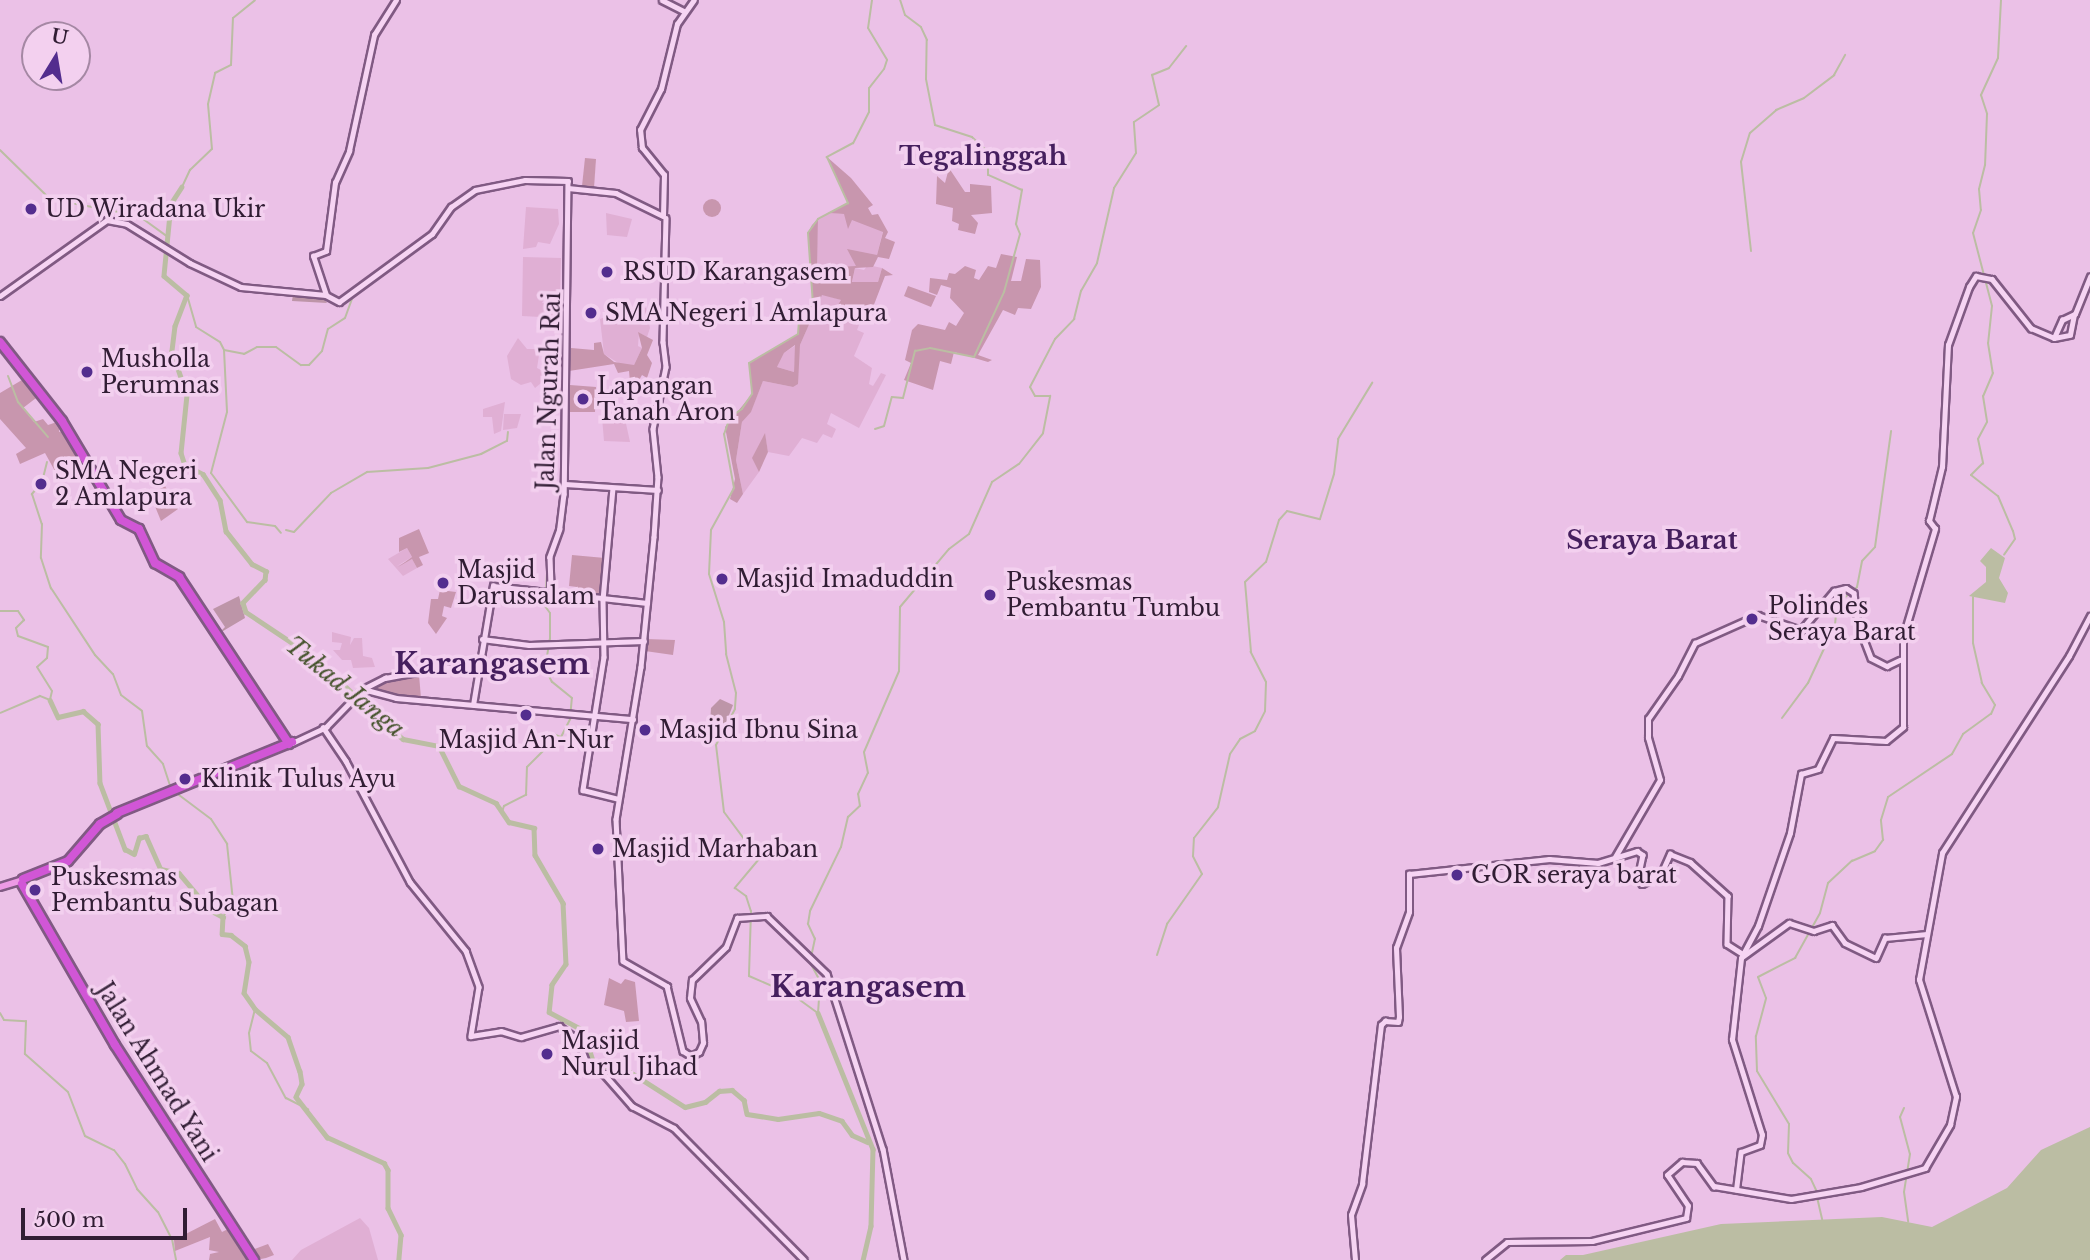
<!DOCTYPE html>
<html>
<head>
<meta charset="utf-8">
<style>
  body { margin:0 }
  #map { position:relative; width:2090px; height:1260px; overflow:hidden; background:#ebc1e7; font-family:"Libre Baskerville",serif }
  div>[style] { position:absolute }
  .farmland>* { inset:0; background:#e0afd4 }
  .green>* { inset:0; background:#c896ae }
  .round { border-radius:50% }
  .cemetery>* { inset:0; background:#bd95a8 }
  .water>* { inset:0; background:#bbbda3 }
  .stream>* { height:2px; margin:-1px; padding:0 1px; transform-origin:1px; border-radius:1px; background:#bbbda3 }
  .river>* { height:4.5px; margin:-2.25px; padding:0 2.25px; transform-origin:2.25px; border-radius:2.25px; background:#bbbda3 }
  .roads { filter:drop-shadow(2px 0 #805a83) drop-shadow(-2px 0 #805a83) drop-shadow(0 2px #805a83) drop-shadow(0 -2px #805a83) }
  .minor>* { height:4.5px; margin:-2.25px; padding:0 2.25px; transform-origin:2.25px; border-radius:2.25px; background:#f6d4f3 }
  .major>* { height:6px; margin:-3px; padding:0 3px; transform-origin:3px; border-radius:3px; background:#ed9ae5 }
  .highway>* { height:8px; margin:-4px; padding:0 4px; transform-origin:4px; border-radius:4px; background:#d156d6 }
  .dots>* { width:19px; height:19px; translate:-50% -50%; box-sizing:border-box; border:4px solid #f3d0ef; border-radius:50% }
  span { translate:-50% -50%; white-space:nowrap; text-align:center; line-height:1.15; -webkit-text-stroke:7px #f3d0ef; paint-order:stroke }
  .poi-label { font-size:23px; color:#311d34 }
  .left { translate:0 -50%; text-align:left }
  .street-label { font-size:23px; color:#311d34 }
  .water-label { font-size:24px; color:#46532d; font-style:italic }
  .quarter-label { font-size:26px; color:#451f5e; font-weight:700 }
  .district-label { font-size:30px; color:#451f5e; font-weight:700 }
  .north { position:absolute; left:21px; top:21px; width:70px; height:70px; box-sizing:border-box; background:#f3d0ef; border:2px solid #a588a4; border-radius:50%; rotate:11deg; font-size:19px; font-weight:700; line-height:28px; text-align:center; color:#311d34 }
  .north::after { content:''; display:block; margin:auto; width:24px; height:32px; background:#532d8e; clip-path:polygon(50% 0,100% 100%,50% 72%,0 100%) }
  .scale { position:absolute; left:21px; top:1208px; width:166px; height:32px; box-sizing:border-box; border:4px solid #311d34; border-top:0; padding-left:9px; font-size:21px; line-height:24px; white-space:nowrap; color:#311d34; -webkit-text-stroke:5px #f3d0ef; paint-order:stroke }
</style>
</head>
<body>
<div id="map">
  <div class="farmland">
    <i style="clip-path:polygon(526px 207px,558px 209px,559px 224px,550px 244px,538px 242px,536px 247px,523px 249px)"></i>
    <i style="clip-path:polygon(606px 213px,632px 219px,627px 237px,607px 235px)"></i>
    <i style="clip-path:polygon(828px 213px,844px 214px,883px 231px,877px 255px,852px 255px,857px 264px,859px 257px,866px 259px,863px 267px,816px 268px,818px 219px)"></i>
    <i style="clip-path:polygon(523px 257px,561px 258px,560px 297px,547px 294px,542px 303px,559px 305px,559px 318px,522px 316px)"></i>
    <i style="clip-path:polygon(868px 265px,882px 268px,878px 282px,852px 283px,855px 268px,864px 270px)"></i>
    <i style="clip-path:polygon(822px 294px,841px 300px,840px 312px,847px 305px,864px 312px,857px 330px,864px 333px,854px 356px,872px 368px,869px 384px,873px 386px,881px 373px,886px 375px,859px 428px,831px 413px,827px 424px,836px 429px,832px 438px,823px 434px,817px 443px,802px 438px,789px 456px,768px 452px,765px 435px,759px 472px,743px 494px,736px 460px,742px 422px,751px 411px,763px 381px,793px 387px,800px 345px)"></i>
    <i style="clip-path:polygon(635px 307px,646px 308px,650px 328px,647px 337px,639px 333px,638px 346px,642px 348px,634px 365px,623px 366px,604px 354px,600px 319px)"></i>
    <i style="clip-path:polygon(518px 338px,527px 349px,540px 349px,537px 368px,551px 375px,535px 388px,531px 382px,521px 385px,511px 379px,507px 356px)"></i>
    <i style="clip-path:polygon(796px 345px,794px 372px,777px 367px,784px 353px)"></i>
    <i style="clip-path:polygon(505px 402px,501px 431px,494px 434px,492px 417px,483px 417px,483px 409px)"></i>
    <i style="clip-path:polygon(504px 414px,521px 414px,517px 428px,503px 430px)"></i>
    <i style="clip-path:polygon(602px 417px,625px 419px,630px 442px,604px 441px)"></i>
    <i style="clip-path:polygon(407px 548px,412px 557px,397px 566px,412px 559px,417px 568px,403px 576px,388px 559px)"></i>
    <i style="clip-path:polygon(332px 632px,351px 637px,350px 645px,354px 638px,362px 638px,363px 656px,372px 658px,375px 667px,353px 668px,351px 660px,342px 660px,333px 650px,340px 650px,342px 643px,332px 642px)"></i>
    <i style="clip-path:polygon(360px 1218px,369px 1228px,378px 1260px,292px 1260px,301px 1250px)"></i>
  </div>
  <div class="green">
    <i style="clip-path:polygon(evenodd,827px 157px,851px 178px,873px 205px,868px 208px,872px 215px,878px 214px,888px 232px,885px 238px,895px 242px,889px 259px,878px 257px,873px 267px,855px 268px,852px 282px,878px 282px,882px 268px,893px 275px,885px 276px,870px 315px,847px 305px,840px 313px,835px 310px,841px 300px,822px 295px,800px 345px,798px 384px,793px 387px,763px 381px,751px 412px,742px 422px,736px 460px,743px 494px,737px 503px,730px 499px,735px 479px,725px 427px,752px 394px,749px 363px,798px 334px,799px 320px,813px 305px,808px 233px,812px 225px,818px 219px,817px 268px,856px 266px,847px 249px,877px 255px,883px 232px,852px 220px,848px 229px,844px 214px,828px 213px,848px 203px,827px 157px,795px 345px,794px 372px,777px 367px,784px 353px,795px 345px)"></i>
    <i style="clip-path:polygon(585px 158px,596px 159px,594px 188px,582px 186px)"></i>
    <i style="clip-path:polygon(949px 168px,965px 192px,970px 192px,970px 184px,991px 186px,992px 213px,971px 215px,978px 223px,975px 234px,958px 230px,959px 224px,952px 221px,953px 208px,936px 204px,937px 176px,945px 183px)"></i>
    <i class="round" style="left:703px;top:199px;width:18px;height:18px"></i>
    <i style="clip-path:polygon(1001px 254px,1017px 257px,1011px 281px,1021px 281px,1026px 259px,1040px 260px,1041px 287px,1031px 309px,1018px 308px,1015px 315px,1003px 310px,978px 355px,992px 360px,988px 362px,954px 352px,951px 364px,940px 361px,933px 390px,904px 380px,911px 363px,905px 360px,912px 330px,918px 324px,945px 330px,949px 322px,956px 326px,964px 313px,950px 298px,951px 288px,941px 285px,937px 295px,929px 292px,930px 278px,947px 280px,949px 273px,955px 274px,965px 266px,976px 270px,974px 278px,979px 280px,988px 266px,996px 268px)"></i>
    <i style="clip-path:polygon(908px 286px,936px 296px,931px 307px,904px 296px)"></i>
    <i style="clip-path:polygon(638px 332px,653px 340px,647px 355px,652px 363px,647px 378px,642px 375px,638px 382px,630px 382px,629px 371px,618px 373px,614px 364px,569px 371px,571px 348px,594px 350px,594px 343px,601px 342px,604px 354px,614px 362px,634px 365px,642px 348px)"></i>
    <i style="clip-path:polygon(27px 377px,40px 395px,23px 408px,34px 422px,43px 419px,48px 425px,60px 421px,59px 432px,65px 430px,88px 467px,61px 482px,45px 453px,20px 464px,16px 454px,26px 448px,0 419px,0 393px)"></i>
    <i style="clip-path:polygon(570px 385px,596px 387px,595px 412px,569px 412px)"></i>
    <i class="round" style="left:548px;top:389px;width:16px;height:16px"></i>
    <i style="clip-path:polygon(765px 433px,768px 452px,759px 472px,752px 458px)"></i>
    <i style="clip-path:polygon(165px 486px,178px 509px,161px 521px,150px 494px)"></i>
    <i style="clip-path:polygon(419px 529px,429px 553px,419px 557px,423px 565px,417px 568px,412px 559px,398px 567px,412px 557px,407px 548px,399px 552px,399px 538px)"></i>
    <i style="clip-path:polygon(572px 555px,605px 558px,602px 597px,576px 596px,577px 587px,569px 586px)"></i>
    <i style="clip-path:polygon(440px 590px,456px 592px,451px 608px,444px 606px,442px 616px,447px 618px,436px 634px,428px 623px,431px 599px,438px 599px)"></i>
    <i style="clip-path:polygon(646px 639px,675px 640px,673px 655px,645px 651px)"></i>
    <i style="clip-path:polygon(419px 675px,421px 698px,374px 690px,378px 684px)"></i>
    <i style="clip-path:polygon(609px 978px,621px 984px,625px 979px,635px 982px,639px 1021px,626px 1022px,624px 1011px,604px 1005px)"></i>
    <i style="clip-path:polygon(215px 1219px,222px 1232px,230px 1228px,251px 1260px,209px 1260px,210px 1254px,219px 1252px,209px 1250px,210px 1237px,175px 1251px,174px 1240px)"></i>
    <i style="clip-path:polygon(268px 1244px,274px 1255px,266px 1258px,256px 1260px,249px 1251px)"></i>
  </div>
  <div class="cemetery">
    <i style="clip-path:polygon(293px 294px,322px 296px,327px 303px,292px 301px)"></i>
    <i style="clip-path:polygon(239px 596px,245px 618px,218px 634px,225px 627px,213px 609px)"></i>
    <i style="clip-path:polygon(720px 699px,733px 705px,722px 733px,710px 723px,711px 708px)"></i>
  </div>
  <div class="water">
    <i style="clip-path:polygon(1991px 548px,2005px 558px,1999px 578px,2008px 593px,2005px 603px,1969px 596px,1986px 582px,1986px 567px,1980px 561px)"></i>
    <i style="clip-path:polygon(2090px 1127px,2090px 1260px,1560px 1260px,1566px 1255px,1583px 1255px,1721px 1224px,1882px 1217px,1932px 1227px,2007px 1188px,2041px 1150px)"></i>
  </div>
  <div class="stream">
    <i style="left:872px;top:0;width:28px;rotate:98deg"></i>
    <i style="left:868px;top:28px;width:37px;rotate:59deg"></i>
    <i style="left:887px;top:60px;width:9px;rotate:108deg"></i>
    <i style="left:884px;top:69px;width:24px;rotate:128deg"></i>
    <i style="left:869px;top:88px;width:24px;rotate:90deg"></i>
    <i style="left:869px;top:112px;width:35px;rotate:117deg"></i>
    <i style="left:853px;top:143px;width:30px;rotate:152deg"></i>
    <i style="left:827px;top:157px;width:51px;rotate:65.5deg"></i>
    <i style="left:848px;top:203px;width:34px;rotate:152deg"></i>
    <i style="left:818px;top:219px;width:17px;rotate:126deg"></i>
    <i style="left:808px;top:233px;width:72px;rotate:86deg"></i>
    <i style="left:813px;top:305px;width:21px;rotate:133deg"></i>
    <i style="left:799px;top:320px;width:14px;rotate:94deg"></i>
    <i style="left:798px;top:334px;width:57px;rotate:149.4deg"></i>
    <i style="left:749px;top:363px;width:31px;rotate:84deg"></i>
    <i style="left:752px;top:394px;width:18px;rotate:124deg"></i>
    <i style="left:742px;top:409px;width:14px;rotate:146deg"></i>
    <i style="left:730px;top:417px;width:18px;rotate:109deg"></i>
    <i style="left:724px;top:434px;width:55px;rotate:79.5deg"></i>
    <i style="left:734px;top:488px;width:48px;rotate:118.7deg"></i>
    <i style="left:711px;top:530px;width:44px;rotate:92.6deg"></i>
    <i style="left:709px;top:574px;width:50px;rotate:72.6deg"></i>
    <i style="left:724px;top:622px;width:32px;rotate:86deg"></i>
    <i style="left:726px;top:654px;width:40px;rotate:75.6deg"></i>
    <i style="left:736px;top:693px;width:16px;rotate:94deg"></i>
    <i style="left:735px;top:709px;width:41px;rotate:117.8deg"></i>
    <i style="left:716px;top:745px;width:67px;rotate:83.2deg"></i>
    <i style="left:724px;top:812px;width:59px;rotate:53.3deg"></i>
    <i style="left:759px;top:859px;width:38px;rotate:130deg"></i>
    <i style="left:735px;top:888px;width:14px;rotate:36deg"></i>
    <i style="left:746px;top:896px;width:16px;rotate:72deg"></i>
    <i style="left:751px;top:911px;width:65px;rotate:91.8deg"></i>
    <i style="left:749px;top:976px;width:48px;rotate:23.4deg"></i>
    <i style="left:793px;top:995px;width:31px;rotate:36deg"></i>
    <i style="left:818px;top:1013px;width:32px;rotate:-86deg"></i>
    <i style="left:820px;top:981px;width:21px;rotate:-118deg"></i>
    <i style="left:810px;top:962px;width:24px;rotate:-78deg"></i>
    <i style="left:815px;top:939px;width:17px;rotate:-115deg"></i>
    <i style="left:808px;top:924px;width:13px;rotate:-81deg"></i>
    <i style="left:810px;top:911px;width:71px;rotate:-64.2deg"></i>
    <i style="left:841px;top:847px;width:31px;rotate:-77deg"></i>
    <i style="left:848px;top:817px;width:16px;rotate:-43deg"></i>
    <i style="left:860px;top:806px;width:12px;rotate:-99deg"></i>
    <i style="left:858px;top:794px;width:23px;rotate:-65deg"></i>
    <i style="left:868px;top:773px;width:21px;rotate:-101deg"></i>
    <i style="left:864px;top:752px;width:88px;rotate:-66.6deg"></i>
    <i style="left:899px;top:671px;width:64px;rotate:-89.1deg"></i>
    <i style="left:900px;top:607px;width:76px;rotate:-49.8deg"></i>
    <i style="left:949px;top:549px;width:25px;rotate:-37deg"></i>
    <i style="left:969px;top:534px;width:57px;rotate:-66.1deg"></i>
    <i style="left:992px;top:482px;width:32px;rotate:-34deg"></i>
    <i style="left:1019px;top:464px;width:39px;rotate:-52deg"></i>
    <i style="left:1043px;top:433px;width:38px;rotate:-79deg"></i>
    <i style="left:1050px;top:396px;width:15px;rotate:180deg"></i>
    <i style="left:1035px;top:396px;width:10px;rotate:-119deg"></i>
    <i style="left:1030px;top:387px;width:54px;rotate:-62.5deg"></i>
    <i style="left:1055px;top:339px;width:28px;rotate:-46deg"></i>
    <i style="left:1074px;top:319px;width:29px;rotate:-76deg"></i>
    <i style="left:1081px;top:291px;width:32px;rotate:-60deg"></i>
    <i style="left:1097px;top:263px;width:77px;rotate:-77.2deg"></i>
    <i style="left:1114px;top:188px;width:41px;rotate:-57.8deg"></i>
    <i style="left:1136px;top:153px;width:31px;rotate:-94deg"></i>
    <i style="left:1134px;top:122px;width:30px;rotate:-34deg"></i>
    <i style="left:1159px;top:105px;width:31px;rotate:-103deg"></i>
    <i style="left:1152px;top:75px;width:18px;rotate:-22deg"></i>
    <i style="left:1169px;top:68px;width:28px;rotate:-52deg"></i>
    <i style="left:2001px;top:0;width:58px;rotate:93deg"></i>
    <i style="left:1998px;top:58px;width:41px;rotate:114.7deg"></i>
    <i style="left:1981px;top:95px;width:20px;rotate:72deg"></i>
    <i style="left:1987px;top:114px;width:51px;rotate:92.2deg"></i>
    <i style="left:1985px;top:165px;width:25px;rotate:104deg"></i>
    <i style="left:1979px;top:189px;width:21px;rotate:85deg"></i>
    <i style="left:1981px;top:210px;width:24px;rotate:109deg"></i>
    <i style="left:1973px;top:233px;width:75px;rotate:75.4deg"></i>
    <i style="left:1992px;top:306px;width:37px;rotate:96deg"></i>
    <i style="left:1988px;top:343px;width:30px;rotate:81deg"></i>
    <i style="left:1993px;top:373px;width:25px;rotate:113deg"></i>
    <i style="left:1983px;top:396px;width:26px;rotate:81deg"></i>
    <i style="left:1987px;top:422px;width:19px;rotate:118deg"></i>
    <i style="left:1978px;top:439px;width:25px;rotate:78deg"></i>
    <i style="left:1983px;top:463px;width:17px;rotate:135deg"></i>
    <i style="left:1971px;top:475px;width:34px;rotate:38deg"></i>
    <i style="left:1998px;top:496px;width:38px;rotate:67deg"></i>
    <i style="left:2013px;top:531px;width:8px;rotate:76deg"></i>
    <i style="left:2015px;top:539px;width:19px;rotate:125deg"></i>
    <i style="left:0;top:150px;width:70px;rotate:44.4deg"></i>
    <i style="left:50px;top:199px;width:91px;rotate:10.8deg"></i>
    <i style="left:139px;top:216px;width:36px;rotate:36deg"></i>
    <i style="left:182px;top:187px;width:19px;rotate:-65deg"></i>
    <i style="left:190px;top:170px;width:30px;rotate:-44deg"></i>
    <i style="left:212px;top:149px;width:45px;rotate:-95.1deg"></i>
    <i style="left:208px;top:104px;width:32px;rotate:-77deg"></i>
    <i style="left:215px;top:73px;width:18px;rotate:-27deg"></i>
    <i style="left:231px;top:65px;width:47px;rotate:-87.6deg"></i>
    <i style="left:233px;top:18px;width:28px;rotate:-39deg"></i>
    <i style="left:451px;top:210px;width:31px;rotate:-33deg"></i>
    <i style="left:477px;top:193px;width:50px;rotate:-10.4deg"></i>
    <i style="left:526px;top:184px;width:39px"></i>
    <i style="left:423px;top:243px;width:13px;rotate:-23deg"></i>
    <i style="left:435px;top:238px;width:20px;rotate:-63deg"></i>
    <i style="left:1751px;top:251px;width:90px;rotate:-96.4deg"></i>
    <i style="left:1741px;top:162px;width:30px;rotate:-73deg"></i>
    <i style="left:1750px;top:133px;width:35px;rotate:-41deg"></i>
    <i style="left:1776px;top:110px;width:30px;rotate:-23deg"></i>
    <i style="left:1804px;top:98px;width:38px;rotate:-37deg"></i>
    <i style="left:1834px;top:75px;width:23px;rotate:-61deg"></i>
    <i style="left:187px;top:295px;width:33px;rotate:74deg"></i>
    <i style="left:196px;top:327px;width:28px;rotate:32deg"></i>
    <i style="left:220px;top:342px;width:9px;rotate:63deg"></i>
    <i style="left:224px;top:350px;width:62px;rotate:87.2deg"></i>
    <i style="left:227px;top:412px;width:63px;rotate:104.7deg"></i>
    <i style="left:211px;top:473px;width:61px;rotate:53.7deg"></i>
    <i style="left:247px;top:522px;width:28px;rotate:8deg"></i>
    <i style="left:275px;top:526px;width:9px;rotate:49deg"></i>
    <i style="left:224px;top:350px;width:20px;rotate:11deg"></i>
    <i style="left:244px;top:354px;width:15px;rotate:-28deg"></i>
    <i style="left:257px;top:347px;width:19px"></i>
    <i style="left:276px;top:347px;width:31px;rotate:36deg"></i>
    <i style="left:301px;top:365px;width:8px"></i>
    <i style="left:309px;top:365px;width:19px;rotate:-47deg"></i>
    <i style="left:322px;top:351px;width:23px;rotate:-75deg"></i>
    <i style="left:328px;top:329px;width:20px;rotate:-33deg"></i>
    <i style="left:345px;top:318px;width:23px;rotate:-70deg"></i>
    <i style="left:353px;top:296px;width:83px;rotate:-37.1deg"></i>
    <i style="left:8px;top:376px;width:28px;rotate:69deg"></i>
    <i style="left:18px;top:402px;width:46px;rotate:49.4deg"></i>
    <i style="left:875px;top:429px;width:9px;rotate:-18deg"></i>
    <i style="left:884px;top:426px;width:30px;rotate:-75deg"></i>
    <i style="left:892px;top:397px;width:11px;rotate:5deg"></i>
    <i style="left:903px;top:398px;width:49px;rotate:-75.7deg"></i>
    <i style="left:915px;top:351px;width:15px;rotate:-11deg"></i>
    <i style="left:930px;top:348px;width:45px;rotate:11.6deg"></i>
    <i style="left:974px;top:357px;width:72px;rotate:-65.2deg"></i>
    <i style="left:1004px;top:292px;width:60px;rotate:-74.6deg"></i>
    <i style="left:1020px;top:234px;width:11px;rotate:-112deg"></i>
    <i style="left:1016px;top:224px;width:35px;rotate:-80deg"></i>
    <i style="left:1022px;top:190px;width:37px;rotate:-156deg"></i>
    <i style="left:988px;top:175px;width:23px;rotate:-90deg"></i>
    <i style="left:988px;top:152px;width:22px;rotate:-137deg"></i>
    <i style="left:972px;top:137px;width:39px;rotate:-162deg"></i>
    <i style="left:935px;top:125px;width:47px;rotate:-101.1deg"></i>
    <i style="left:926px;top:79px;width:39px;rotate:-89deg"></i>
    <i style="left:927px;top:40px;width:14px;rotate:-115deg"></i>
    <i style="left:921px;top:27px;width:20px;rotate:-143deg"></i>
    <i style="left:905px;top:15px;width:16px;rotate:-108deg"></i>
    <i style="left:47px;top:462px;width:21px;rotate:104deg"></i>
    <i style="left:42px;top:482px;width:16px;rotate:130deg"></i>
    <i style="left:32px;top:494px;width:32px;rotate:72deg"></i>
    <i style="left:42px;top:524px;width:34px;rotate:92deg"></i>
    <i style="left:41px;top:558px;width:32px;rotate:72deg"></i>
    <i style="left:51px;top:588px;width:80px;rotate:56.7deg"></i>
    <i style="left:95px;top:655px;width:26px;rotate:47deg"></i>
    <i style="left:113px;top:674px;width:22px;rotate:69deg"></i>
    <i style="left:121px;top:695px;width:26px;rotate:37deg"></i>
    <i style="left:142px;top:711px;width:35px;rotate:82deg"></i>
    <i style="left:147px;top:746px;width:24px;rotate:48deg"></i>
    <i style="left:163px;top:764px;width:25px;rotate:72deg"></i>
    <i style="left:286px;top:530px;width:8px;rotate:14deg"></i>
    <i style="left:294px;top:532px;width:54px;rotate:-46.5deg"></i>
    <i style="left:331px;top:493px;width:42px;rotate:-30.3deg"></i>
    <i style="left:367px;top:472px;width:61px;rotate:-3.8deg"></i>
    <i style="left:428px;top:468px;width:55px;rotate:-14.8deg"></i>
    <i style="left:481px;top:454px;width:29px;rotate:-27deg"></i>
    <i style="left:507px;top:441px;width:9px;rotate:-84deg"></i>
    <i style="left:0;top:611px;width:18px"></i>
    <i style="left:18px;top:611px;width:11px;rotate:56deg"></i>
    <i style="left:24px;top:620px;width:11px;rotate:135deg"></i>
    <i style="left:16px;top:628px;width:8px;rotate:76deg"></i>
    <i style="left:18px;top:636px;width:32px;rotate:20deg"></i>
    <i style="left:48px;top:647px;width:11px;rotate:95deg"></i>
    <i style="left:47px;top:658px;width:13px;rotate:138deg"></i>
    <i style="left:37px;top:667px;width:28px;rotate:58deg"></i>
    <i style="left:52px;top:691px;width:9px;rotate:103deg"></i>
    <i style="left:50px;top:700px;width:11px;rotate:-158deg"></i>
    <i style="left:40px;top:696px;width:43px;rotate:157deg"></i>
    <i style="left:1782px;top:718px;width:44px;rotate:-53.4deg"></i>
    <i style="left:1808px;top:683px;width:64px;rotate:-65deg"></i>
    <i style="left:1835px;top:625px;width:21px;rotate:-85deg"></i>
    <i style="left:1837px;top:604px;width:26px;rotate:-40deg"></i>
    <i style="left:1857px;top:587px;width:26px;rotate:-79deg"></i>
    <i style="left:1862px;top:561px;width:19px;rotate:-47deg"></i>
    <i style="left:1875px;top:547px;width:117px;rotate:-82.1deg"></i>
    <i style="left:175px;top:792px;width:45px;rotate:36.9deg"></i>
    <i style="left:211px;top:819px;width:30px;rotate:57deg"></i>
    <i style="left:227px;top:844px;width:57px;rotate:84deg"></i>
    <i style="left:233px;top:901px;width:19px;rotate:122deg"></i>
    <i style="left:502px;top:812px;width:6px;rotate:-72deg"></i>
    <i style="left:504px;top:806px;width:25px;rotate:-27deg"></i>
    <i style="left:526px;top:795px;width:28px;rotate:-88deg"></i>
    <i style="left:527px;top:767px;width:23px;rotate:-45deg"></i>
    <i style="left:543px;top:751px;width:13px;rotate:-103deg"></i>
    <i style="left:540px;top:738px;width:12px;rotate:-24deg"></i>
    <i style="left:551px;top:733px;width:11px;rotate:22deg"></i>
    <i style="left:561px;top:737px;width:20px;rotate:-63deg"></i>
    <i style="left:570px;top:719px;width:21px;rotate:-85deg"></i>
    <i style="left:572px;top:698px;width:26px;rotate:-141deg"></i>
    <i style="left:552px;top:682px;width:15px;rotate:-118deg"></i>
    <i style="left:545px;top:669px;width:30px;rotate:-81deg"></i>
    <i style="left:550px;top:639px;width:26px;rotate:-90deg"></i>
    <i style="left:550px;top:613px;width:9px;rotate:-126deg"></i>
    <i style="left:545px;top:606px;width:49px;rotate:-86.5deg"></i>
    <i style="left:548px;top:557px;width:18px;rotate:-74deg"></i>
    <i style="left:1157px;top:955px;width:33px;rotate:-72deg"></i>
    <i style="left:1167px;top:924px;width:61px;rotate:-55deg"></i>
    <i style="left:1202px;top:874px;width:20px;rotate:-117deg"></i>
    <i style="left:1193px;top:856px;width:18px;rotate:-87deg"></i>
    <i style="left:1194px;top:838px;width:39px;rotate:-52deg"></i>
    <i style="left:1218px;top:807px;width:54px;rotate:-77.2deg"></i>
    <i style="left:1230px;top:754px;width:18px;rotate:-56deg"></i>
    <i style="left:1240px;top:739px;width:17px;rotate:-28deg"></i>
    <i style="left:1255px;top:731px;width:22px;rotate:-63deg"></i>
    <i style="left:1265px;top:711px;width:29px;rotate:-88deg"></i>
    <i style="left:1266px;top:682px;width:34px;rotate:-117deg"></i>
    <i style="left:1251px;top:652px;width:70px;rotate:-94.9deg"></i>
    <i style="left:1245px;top:582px;width:29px;rotate:-44deg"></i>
    <i style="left:1266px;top:562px;width:44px;rotate:-72.8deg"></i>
    <i style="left:1279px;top:520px;width:12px;rotate:-48deg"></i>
    <i style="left:1287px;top:511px;width:34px;rotate:14deg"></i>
    <i style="left:1320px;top:519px;width:47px;rotate:-72.7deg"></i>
    <i style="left:1334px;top:474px;width:35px;rotate:-83deg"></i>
    <i style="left:1338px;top:439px;width:66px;rotate:-58.7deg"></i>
    <i style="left:255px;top:1009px;width:25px;rotate:104deg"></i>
    <i style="left:249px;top:1033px;width:18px;rotate:84deg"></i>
    <i style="left:251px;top:1051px;width:20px;rotate:37deg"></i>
    <i style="left:267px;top:1063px;width:40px;rotate:62deg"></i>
    <i style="left:286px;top:1098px;width:25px;rotate:27deg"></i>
    <i style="left:0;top:1013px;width:8px;rotate:60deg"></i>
    <i style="left:4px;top:1020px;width:22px;rotate:3deg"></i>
    <i style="left:26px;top:1021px;width:33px;rotate:92deg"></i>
    <i style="left:25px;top:1054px;width:57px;rotate:41.5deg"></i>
    <i style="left:68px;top:1092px;width:47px;rotate:68.9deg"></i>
    <i style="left:85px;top:1136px;width:32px;rotate:26deg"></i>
    <i style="left:114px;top:1150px;width:18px;rotate:52deg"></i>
    <i style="left:125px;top:1164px;width:28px;rotate:64deg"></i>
    <i style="left:137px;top:1189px;width:31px;rotate:48deg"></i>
    <i style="left:158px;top:1212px;width:30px;rotate:63deg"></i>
    <i style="left:172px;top:1239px;width:21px;rotate:79deg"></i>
    <i style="left:1904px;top:1108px;width:10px;rotate:114deg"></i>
    <i style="left:1900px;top:1117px;width:38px;rotate:75deg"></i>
    <i style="left:1910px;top:1154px;width:38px;rotate:99deg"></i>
    <i style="left:1904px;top:1192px;width:30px;rotate:82deg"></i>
    <i style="left:1817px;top:1192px;width:14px;rotate:-115deg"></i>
    <i style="left:1811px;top:1179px;width:24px;rotate:-138deg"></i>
    <i style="left:1793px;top:1163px;width:11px;rotate:-117deg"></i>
    <i style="left:1788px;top:1153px;width:29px;rotate:-88deg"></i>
    <i style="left:1789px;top:1124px;width:62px;rotate:-121.1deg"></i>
    <i style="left:1757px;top:1071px;width:35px;rotate:-92deg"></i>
    <i style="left:1756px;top:1036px;width:39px;rotate:-75deg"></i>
    <i style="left:1766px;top:998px;width:22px;rotate:-111deg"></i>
    <i style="left:1758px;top:977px;width:42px;rotate:-27.2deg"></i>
    <i style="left:1795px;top:958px;width:51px;rotate:-60.9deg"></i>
    <i style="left:1820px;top:913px;width:31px;rotate:-75deg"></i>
    <i style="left:1828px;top:883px;width:33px;rotate:-43deg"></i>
    <i style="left:1852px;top:861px;width:25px;rotate:-23deg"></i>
    <i style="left:1875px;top:851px;width:14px;rotate:-54deg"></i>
    <i style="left:1883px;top:840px;width:20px;rotate:-96deg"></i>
    <i style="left:1881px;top:820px;width:24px;rotate:-73deg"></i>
    <i style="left:1888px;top:797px;width:77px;rotate:-33.9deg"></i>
    <i style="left:1952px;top:754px;width:23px;rotate:-61deg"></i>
    <i style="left:1963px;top:734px;width:34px;rotate:-36deg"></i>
    <i style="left:1991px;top:714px;width:10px;rotate:-66deg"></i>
    <i style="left:1995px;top:705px;width:26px;rotate:-121deg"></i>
    <i style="left:1982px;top:683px;width:41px;rotate:-102.7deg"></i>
    <i style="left:1973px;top:643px;width:46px;rotate:-90deg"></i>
    <i style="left:1817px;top:1197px;width:23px;rotate:77deg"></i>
  </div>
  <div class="river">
    <i style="left:182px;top:187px;width:20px;rotate:123deg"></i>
    <i style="left:171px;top:204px;width:72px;rotate:95.6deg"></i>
    <i style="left:164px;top:276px;width:30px;rotate:40deg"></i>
    <i style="left:187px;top:295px;width:33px;rotate:111deg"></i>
    <i style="left:175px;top:326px;width:25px;rotate:97deg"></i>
    <i style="left:172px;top:351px;width:46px;rotate:71.2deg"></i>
    <i style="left:187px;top:395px;width:58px;rotate:95.9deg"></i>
    <i style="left:181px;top:453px;width:13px;rotate:72deg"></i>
    <i style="left:185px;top:465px;width:20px;rotate:27deg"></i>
    <i style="left:203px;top:474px;width:31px;rotate:57deg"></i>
    <i style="left:220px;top:500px;width:32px;rotate:79deg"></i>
    <i style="left:226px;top:531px;width:42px;rotate:51.8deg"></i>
    <i style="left:252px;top:564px;width:16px;rotate:27deg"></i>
    <i style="left:266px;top:571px;width:9px;rotate:96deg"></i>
    <i style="left:265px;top:580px;width:32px;rotate:134deg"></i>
    <i style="left:243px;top:603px;width:9px;rotate:72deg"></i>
    <i style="left:246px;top:612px;width:79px;rotate:33.7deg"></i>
    <i style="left:312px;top:656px;width:123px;rotate:42.4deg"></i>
    <i style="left:403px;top:739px;width:37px;rotate:11deg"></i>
    <i style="left:439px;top:746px;width:45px;rotate:63.4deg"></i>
    <i style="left:459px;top:786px;width:41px;rotate:24.7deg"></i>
    <i style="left:496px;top:803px;width:23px;rotate:56deg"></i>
    <i style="left:509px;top:822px;width:26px;rotate:13deg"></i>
    <i style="left:534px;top:828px;width:27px;rotate:88deg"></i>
    <i style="left:535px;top:855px;width:56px;rotate:59.7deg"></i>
    <i style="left:563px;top:903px;width:61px;rotate:87.2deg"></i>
    <i style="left:566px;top:964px;width:25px;rotate:124deg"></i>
    <i style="left:552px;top:985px;width:27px;rotate:96deg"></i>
    <i style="left:549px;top:1012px;width:38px;rotate:28deg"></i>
    <i style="left:583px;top:1030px;width:35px;rotate:72deg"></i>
    <i style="left:594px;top:1063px;width:37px;rotate:14deg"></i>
    <i style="left:630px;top:1072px;width:65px;rotate:32.5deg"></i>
    <i style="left:685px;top:1107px;width:21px;rotate:-14deg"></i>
    <i style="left:705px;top:1102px;width:18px;rotate:-38deg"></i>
    <i style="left:719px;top:1091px;width:13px;rotate:-4deg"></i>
    <i style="left:732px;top:1090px;width:16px;rotate:40deg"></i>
    <i style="left:744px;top:1100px;width:14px;rotate:78deg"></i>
    <i style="left:747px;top:1114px;width:31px;rotate:9deg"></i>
    <i style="left:778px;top:1119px;width:41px;rotate:-8.3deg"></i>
    <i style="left:819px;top:1113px;width:24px;rotate:19deg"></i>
    <i style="left:842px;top:1121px;width:17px;rotate:54deg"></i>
    <i style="left:852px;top:1135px;width:17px;rotate:24deg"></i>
    <i style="left:50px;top:700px;width:19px;rotate:65deg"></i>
    <i style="left:58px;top:717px;width:26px;rotate:-13deg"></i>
    <i style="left:83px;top:711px;width:20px;rotate:41deg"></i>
    <i style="left:98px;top:724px;width:59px;rotate:88.1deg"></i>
    <i style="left:100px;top:783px;width:71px;rotate:69.3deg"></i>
    <i style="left:125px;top:849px;width:10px;rotate:29deg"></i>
    <i style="left:134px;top:854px;width:17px;rotate:-73deg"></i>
    <i style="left:139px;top:838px;width:7px;rotate:-16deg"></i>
    <i style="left:146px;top:836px;width:36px;rotate:66deg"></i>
    <i style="left:161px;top:869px;width:18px;rotate:13deg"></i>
    <i style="left:179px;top:873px;width:48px;rotate:50deg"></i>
    <i style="left:210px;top:910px;width:15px;rotate:28deg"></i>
    <i style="left:223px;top:917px;width:17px;rotate:93deg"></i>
    <i style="left:222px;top:934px;width:9px;rotate:6deg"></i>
    <i style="left:231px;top:935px;width:18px;rotate:38deg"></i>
    <i style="left:245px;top:946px;width:16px;rotate:76deg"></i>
    <i style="left:249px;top:962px;width:31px;rotate:99deg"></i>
    <i style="left:244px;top:993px;width:19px;rotate:55deg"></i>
    <i style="left:255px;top:1009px;width:43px;rotate:40.3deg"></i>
    <i style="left:288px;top:1037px;width:36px;rotate:71deg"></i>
    <i style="left:300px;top:1071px;width:13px;rotate:81deg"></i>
    <i style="left:302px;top:1084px;width:14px;rotate:115deg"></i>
    <i style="left:296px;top:1097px;width:51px;rotate:52.2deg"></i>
    <i style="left:327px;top:1137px;width:63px;rotate:24.5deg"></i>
    <i style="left:384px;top:1163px;width:8px;rotate:60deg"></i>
    <i style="left:388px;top:1170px;width:38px;rotate:90deg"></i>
    <i style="left:388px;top:1208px;width:30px;rotate:64deg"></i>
    <i style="left:401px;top:1235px;width:25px;rotate:95deg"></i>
    <i style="left:818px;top:1013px;width:147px;rotate:68deg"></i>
    <i style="left:873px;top:1149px;width:77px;rotate:91.5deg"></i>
    <i style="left:871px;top:1226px;width:35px;rotate:103deg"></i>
  </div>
  <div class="roads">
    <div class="minor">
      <i style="left:662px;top:0;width:25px;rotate:27deg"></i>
      <i style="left:568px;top:188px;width:48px;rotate:5.9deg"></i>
      <i style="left:616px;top:193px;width:52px;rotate:26.1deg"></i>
      <i style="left:663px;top:216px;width:41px;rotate:-88.6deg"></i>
      <i style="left:664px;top:175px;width:35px;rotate:-129deg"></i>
      <i style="left:642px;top:148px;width:18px;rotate:-96deg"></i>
      <i style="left:640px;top:130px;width:46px;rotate:-62.9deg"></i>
      <i style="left:661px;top:89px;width:67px;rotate:-76.2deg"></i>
      <i style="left:677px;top:24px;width:29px;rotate:-55deg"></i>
      <i style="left:666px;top:218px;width:124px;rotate:91.4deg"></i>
      <i style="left:663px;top:342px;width:25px;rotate:83deg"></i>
      <i style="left:666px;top:367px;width:63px;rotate:101.8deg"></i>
      <i style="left:653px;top:429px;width:48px;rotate:84.1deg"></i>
      <i style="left:658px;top:477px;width:60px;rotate:93.8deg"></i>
      <i style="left:654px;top:537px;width:131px;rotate:95.7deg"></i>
      <i style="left:641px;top:667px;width:154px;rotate:99.3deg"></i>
      <i style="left:616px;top:819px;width:142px;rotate:87.2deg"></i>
      <i style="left:623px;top:961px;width:51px;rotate:29.6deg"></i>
      <i style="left:667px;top:986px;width:67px;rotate:76.2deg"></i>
      <i style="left:683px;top:1051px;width:9px;rotate:32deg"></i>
      <i style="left:691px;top:1056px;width:9px;rotate:-27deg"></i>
      <i style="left:699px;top:1052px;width:10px;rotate:-66deg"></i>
      <i style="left:703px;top:1043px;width:21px;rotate:-95deg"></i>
      <i style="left:701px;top:1022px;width:26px;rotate:-115deg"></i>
      <i style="left:690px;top:998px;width:18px;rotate:-84deg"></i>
      <i style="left:692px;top:980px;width:47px;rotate:-44.1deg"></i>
      <i style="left:726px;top:947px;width:31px;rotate:-69deg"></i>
      <i style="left:737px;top:918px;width:30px;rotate:-4deg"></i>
      <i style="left:767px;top:916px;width:83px;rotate:44deg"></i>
      <i style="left:827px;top:974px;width:184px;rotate:72.3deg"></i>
      <i style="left:883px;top:1149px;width:113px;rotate:79.3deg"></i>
      <i style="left:326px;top:295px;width:41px;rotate:-108.4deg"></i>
      <i style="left:313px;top:256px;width:14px;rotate:-21deg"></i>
      <i style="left:326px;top:251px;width:69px;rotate:-82.5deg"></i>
      <i style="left:335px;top:183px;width:35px;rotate:-66deg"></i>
      <i style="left:349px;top:151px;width:119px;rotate:-77.8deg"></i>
      <i style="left:374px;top:35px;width:41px;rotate:-57.8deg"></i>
      <i style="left:0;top:296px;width:131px;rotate:-35.4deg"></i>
      <i style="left:107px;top:220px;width:20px;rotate:11deg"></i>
      <i style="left:127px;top:224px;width:74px;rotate:31.8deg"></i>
      <i style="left:190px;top:263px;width:56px;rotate:25.2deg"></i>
      <i style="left:241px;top:287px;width:85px;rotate:5.4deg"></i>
      <i style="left:326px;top:295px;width:15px;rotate:28deg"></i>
      <i style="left:339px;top:302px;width:115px;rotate:-36.2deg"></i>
      <i style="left:432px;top:234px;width:33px;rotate:-55deg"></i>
      <i style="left:451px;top:207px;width:29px;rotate:-35deg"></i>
      <i style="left:475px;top:190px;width:51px;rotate:-11.3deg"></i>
      <i style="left:525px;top:180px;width:43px;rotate:1.3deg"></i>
      <i style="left:568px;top:181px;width:313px;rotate:90.7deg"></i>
      <i style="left:564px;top:494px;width:35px;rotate:97deg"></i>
      <i style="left:560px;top:529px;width:30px;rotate:110deg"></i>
      <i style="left:550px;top:557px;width:36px;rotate:88deg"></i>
      <i style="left:2054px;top:338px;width:16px;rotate:-11deg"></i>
      <i style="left:2070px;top:335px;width:20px;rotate:-79deg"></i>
      <i style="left:565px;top:484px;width:93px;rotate:3.7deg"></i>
      <i style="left:613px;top:488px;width:112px;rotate:95.1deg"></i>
      <i style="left:603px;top:600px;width:57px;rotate:89deg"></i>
      <i style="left:604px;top:657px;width:135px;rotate:99deg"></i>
      <i style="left:583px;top:790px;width:36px;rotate:14deg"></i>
      <i style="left:482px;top:639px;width:47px;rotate:7.3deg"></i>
      <i style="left:529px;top:645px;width:115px;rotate:-2deg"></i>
      <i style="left:363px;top:689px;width:34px;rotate:15deg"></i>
      <i style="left:396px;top:698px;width:238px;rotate:5.1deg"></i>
      <i style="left:473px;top:705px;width:121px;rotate:-80.5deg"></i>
      <i style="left:493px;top:586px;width:155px;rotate:6.3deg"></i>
      <i style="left:323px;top:727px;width:41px;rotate:55.9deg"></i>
      <i style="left:346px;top:761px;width:137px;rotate:62.1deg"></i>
      <i style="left:410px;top:882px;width:89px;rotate:50.9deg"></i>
      <i style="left:466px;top:951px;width:38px;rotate:70deg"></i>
      <i style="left:479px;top:987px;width:50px;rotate:99.3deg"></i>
      <i style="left:471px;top:1036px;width:30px;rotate:-9deg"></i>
      <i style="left:501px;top:1031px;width:21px;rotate:17deg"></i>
      <i style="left:521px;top:1037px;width:40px;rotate:-16deg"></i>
      <i style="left:559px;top:1026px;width:24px;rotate:36deg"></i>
      <i style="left:578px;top:1040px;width:31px;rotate:69deg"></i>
      <i style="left:589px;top:1069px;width:16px;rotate:18deg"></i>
      <i style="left:604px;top:1074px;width:43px;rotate:48.8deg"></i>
      <i style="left:632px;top:1106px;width:47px;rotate:27.6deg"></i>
      <i style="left:674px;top:1128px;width:185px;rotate:45.4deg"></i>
      <i style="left:292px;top:743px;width:38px;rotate:-25deg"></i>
      <i style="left:326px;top:727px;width:53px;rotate:-45.8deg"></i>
      <i style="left:363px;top:689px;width:25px;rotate:-27deg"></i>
      <i style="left:385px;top:678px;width:55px;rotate:-10.5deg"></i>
      <i style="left:439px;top:668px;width:39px;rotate:-1deg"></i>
      <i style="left:1615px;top:857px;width:89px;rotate:-59.7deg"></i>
      <i style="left:1660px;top:780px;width:44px;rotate:-105.9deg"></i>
      <i style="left:1648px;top:738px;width:19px;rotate:-90deg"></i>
      <i style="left:1648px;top:719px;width:52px;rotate:-55.1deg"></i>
      <i style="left:1678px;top:676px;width:37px;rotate:-63deg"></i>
      <i style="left:1695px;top:643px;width:69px;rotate:-24deg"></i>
      <i style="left:1758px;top:615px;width:46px;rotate:19.2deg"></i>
      <i style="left:1801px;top:630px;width:51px;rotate:-49.8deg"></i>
      <i style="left:1834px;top:591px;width:12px;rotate:-14deg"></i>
      <i style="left:1846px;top:588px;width:9px;rotate:32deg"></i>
      <i style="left:1854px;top:593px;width:31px;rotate:83deg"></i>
      <i style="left:1858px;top:624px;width:36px;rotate:69deg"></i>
      <i style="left:1871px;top:658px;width:18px;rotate:27deg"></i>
      <i style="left:1887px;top:666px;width:14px;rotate:-25deg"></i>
      <i style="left:1742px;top:957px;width:58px;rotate:-35.9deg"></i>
      <i style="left:1789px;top:923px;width:26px;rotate:18deg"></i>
      <i style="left:1814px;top:931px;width:19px;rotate:-18deg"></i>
      <i style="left:1832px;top:925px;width:22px;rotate:54deg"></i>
      <i style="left:1845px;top:943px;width:34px;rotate:26deg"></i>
      <i style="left:1876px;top:958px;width:22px;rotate:-66deg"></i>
      <i style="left:1885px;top:938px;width:42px;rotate:-5.4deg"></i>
      <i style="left:1736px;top:1190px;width:38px;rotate:-83deg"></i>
      <i style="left:1741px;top:1152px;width:20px;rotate:-20deg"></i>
      <i style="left:1760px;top:1145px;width:10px;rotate:-79deg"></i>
      <i style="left:1762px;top:1135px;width:100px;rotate:-107.5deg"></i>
      <i style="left:1732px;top:1040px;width:82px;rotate:-83.7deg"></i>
      <i style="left:1741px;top:958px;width:36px;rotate:-62deg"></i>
      <i style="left:1758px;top:926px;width:98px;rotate:-71deg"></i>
      <i style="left:1790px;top:833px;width:60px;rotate:-79.4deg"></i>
      <i style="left:1801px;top:774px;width:18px;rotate:-16deg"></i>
      <i style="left:1818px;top:769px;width:34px;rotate:-64deg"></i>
      <i style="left:1833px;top:738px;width:53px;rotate:3.2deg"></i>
      <i style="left:1886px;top:741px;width:22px;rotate:-39deg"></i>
      <i style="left:1903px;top:727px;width:90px;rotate:-90deg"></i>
      <i style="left:1903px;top:637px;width:113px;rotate:-73.5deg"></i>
      <i style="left:1935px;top:529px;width:10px;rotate:-127deg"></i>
      <i style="left:1929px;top:521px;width:56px;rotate:-76.5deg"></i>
      <i style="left:1942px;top:467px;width:122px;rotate:-87.2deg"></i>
      <i style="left:1948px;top:345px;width:62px;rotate:-70.1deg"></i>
      <i style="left:1969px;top:287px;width:13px;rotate:-58deg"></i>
      <i style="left:1976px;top:276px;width:16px;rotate:11deg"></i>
      <i style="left:1992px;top:279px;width:63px;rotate:51.5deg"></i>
      <i style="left:2031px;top:328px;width:25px;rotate:23deg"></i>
      <i style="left:2054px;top:338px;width:20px;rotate:-66deg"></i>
      <i style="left:2062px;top:320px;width:14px;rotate:-25deg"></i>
      <i style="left:2075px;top:314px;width:40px;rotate:-68deg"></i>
      <i style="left:1355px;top:1260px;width:45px;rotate:-95.1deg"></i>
      <i style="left:1351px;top:1215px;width:33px;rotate:-70deg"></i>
      <i style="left:1362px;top:1184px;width:160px;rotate:-83.2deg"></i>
      <i style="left:1381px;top:1025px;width:6px;rotate:-45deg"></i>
      <i style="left:1385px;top:1021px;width:13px;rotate:4deg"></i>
      <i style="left:1398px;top:1022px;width:5px;rotate:-79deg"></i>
      <i style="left:1399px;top:1017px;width:69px;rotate:-92.5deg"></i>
      <i style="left:1396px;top:948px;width:38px;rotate:-70deg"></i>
      <i style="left:1409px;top:912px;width:38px;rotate:-90deg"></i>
      <i style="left:1409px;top:874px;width:141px;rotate:-6.1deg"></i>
      <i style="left:1549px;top:859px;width:49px;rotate:4.7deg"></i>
      <i style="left:1598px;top:863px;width:41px;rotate:-17.1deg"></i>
      <i style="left:1637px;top:851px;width:7px;rotate:34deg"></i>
      <i style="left:1643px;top:855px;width:24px;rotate:102deg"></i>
      <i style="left:1638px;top:878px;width:7px;rotate:56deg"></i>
      <i style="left:1642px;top:884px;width:21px;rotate:-28deg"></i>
      <i style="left:1661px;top:874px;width:22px;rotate:-66deg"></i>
      <i style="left:1670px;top:854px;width:22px;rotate:22deg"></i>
      <i style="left:1690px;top:862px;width:51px;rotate:41.8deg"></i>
      <i style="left:1728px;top:896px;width:48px;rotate:91.2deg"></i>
      <i style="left:1727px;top:944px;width:19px;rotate:32deg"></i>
      <i style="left:1485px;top:1260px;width:28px;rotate:-39deg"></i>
      <i style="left:1507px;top:1242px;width:85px;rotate:-0.7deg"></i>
      <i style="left:1592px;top:1241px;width:97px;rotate:-13.7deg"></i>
      <i style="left:1686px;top:1218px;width:12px;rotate:-81deg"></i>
      <i style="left:1688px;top:1206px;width:37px;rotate:-124deg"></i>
      <i style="left:1667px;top:1175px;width:20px;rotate:-41deg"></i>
      <i style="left:1682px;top:1162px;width:15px;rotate:4deg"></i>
      <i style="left:1697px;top:1163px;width:29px;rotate:54deg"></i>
      <i style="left:1714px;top:1186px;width:78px;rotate:9.6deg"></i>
      <i style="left:1791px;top:1199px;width:71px;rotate:-9.7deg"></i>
      <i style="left:1861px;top:1187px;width:67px;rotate:-16.5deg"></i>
      <i style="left:1925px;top:1168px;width:50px;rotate:-59.8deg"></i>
      <i style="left:1950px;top:1125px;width:29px;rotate:-78deg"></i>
      <i style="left:1956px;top:1097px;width:123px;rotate:-107.5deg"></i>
      <i style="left:1919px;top:980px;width:129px;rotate:-79.7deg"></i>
      <i style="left:1942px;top:853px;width:234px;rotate:-57.2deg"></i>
      <i style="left:2069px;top:656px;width:45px;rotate:-62.3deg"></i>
    </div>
    <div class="major">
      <i style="left:0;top:887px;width:21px;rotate:-17deg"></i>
    </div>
    <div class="highway">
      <i style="left:0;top:342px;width:100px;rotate:51.9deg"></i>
      <i style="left:62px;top:421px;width:115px;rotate:59.2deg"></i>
      <i style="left:121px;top:520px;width:20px;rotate:27deg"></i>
      <i style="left:139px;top:529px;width:38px;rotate:65deg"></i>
      <i style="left:155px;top:563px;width:28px;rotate:30deg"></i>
      <i style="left:179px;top:577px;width:200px;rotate:56.6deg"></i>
      <i style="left:117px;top:813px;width:189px;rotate:-22.1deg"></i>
      <i style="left:23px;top:879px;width:48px;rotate:-21.8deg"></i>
      <i style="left:68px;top:861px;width:49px;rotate:-49.1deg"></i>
      <i style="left:100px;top:824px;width:20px;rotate:-30deg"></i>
      <i style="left:22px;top:884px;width:186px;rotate:60deg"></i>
      <i style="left:115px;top:1045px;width:256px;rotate:57.1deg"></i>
    </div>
  </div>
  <div class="dots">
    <i style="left:31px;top:209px;background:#532d8e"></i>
    <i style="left:607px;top:272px;background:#532d8e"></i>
    <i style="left:591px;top:313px;background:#532d8e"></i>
    <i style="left:87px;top:372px;background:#532d8e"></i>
    <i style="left:583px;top:399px;background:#532d8e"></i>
    <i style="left:41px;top:484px;background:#532d8e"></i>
    <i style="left:722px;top:579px;background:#532d8e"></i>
    <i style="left:443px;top:583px;background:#532d8e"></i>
    <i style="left:990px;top:595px;background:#532d8e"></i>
    <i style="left:1752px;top:619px;background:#532d8e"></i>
    <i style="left:526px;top:715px;background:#532d8e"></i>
    <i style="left:645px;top:730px;background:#532d8e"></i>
    <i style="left:185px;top:779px;background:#532d8e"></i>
    <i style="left:598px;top:849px;background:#532d8e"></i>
    <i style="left:1457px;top:875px;background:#532d8e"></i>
    <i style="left:35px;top:890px;background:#532d8e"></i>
    <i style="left:547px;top:1054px;background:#532d8e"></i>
  </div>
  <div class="poi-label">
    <span class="left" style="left:45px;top:209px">UD Wiradana Ukir</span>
    <span class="left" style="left:623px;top:272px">RSUD Karangasem</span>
    <span class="left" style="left:605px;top:313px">SMA Negeri 1 Amlapura</span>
    <span class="left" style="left:101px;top:372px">Musholla<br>Perumnas</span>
    <span class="left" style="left:597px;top:399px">Lapangan<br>Tanah Aron</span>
    <span class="left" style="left:55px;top:484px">SMA Negeri<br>2 Amlapura</span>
    <span class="left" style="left:457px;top:583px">Masjid<br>Darussalam</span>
    <span class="left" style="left:736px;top:579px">Masjid Imaduddin</span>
    <span class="left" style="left:1006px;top:595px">Puskesmas<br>Pembantu Tumbu</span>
    <span class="left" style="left:1768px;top:619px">Polindes<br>Seraya Barat</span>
    <span class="left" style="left:659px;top:730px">Masjid Ibnu Sina</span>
    <span style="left:526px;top:740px">Masjid An-Nur</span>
    <span class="left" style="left:201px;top:779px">Klinik Tulus Ayu</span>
    <span class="left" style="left:612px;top:849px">Masjid Marhaban</span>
    <span class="left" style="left:1471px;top:875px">GOR seraya barat</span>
    <span class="left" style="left:51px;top:890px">Puskesmas<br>Pembantu Subagan</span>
    <span class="left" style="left:561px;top:1054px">Masjid<br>Nurul Jihad</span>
  </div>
  <div class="street-label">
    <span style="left:549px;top:391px;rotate:-88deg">Jalan Ngurah Rai</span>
    <span style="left:157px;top:1072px;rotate:58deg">Jalan Ahmad Yani</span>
  </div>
  <div class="water-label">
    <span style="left:345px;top:687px;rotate:39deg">Tukad Janga</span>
  </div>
  <div class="quarter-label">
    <span style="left:983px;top:157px">Tegalinggah</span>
    <span style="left:1652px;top:541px">Seraya Barat</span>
  </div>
  <div class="district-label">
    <span style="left:492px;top:664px">Karangasem</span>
    <span style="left:868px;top:987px">Karangasem</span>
  </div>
  <div class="north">U</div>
  <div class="scale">500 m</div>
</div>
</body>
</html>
